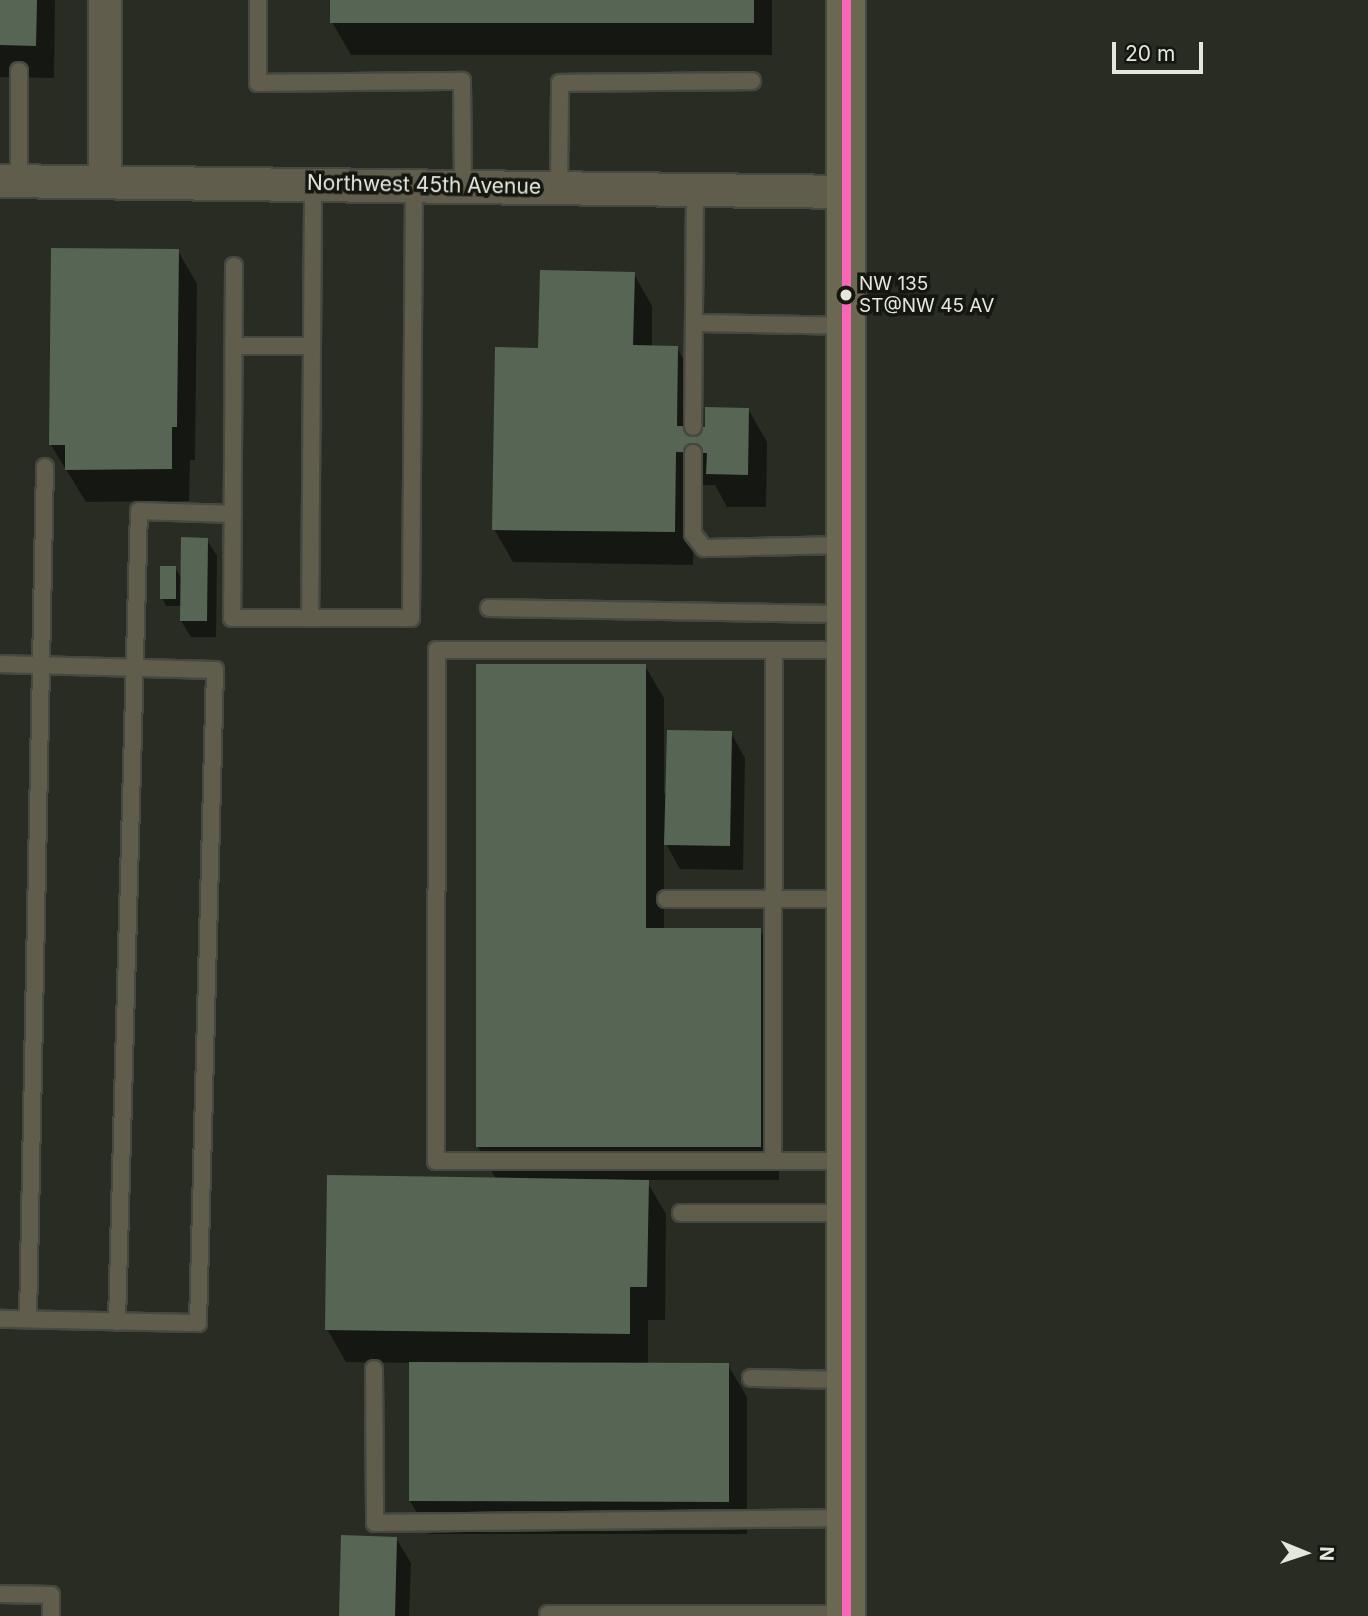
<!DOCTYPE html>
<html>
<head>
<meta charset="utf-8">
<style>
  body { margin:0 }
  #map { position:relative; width:1368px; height:1616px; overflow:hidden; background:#292c22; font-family:Inter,sans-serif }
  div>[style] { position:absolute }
  .shadow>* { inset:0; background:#0007 }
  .building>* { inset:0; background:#576554 }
  .roads { filter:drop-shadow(2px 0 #464941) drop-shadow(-2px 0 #464941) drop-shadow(0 2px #464941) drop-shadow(0 -2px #464941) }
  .service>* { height:16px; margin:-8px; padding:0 8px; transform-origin:8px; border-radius:8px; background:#605d4c }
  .minor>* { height:32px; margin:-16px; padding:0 16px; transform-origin:16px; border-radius:16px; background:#605d4c }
  .secondary>* { height:38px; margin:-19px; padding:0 19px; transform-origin:19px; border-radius:19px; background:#6b6851 }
  .bus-1>* { height:9px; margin:-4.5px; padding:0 4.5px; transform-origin:4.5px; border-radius:4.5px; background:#fa66b7 }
  .dots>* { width:19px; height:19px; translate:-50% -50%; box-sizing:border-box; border:4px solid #14160f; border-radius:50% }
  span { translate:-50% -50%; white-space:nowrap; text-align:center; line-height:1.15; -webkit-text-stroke:7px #14160f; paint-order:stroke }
  .bus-label { font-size:19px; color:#e3e7dc }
  .left { translate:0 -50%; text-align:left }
  .street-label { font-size:21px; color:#e3e7dc }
  .north { position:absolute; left:1270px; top:1518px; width:70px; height:70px; -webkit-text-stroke:5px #14160f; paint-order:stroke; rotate:92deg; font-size:19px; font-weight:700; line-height:28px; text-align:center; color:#e3e7dc }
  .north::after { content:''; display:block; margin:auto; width:24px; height:32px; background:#e3e7dc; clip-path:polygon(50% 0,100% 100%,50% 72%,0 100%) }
  .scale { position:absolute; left:1112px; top:42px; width:91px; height:32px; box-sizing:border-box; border:4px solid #e3e7dc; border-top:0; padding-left:9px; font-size:21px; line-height:24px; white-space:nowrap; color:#e3e7dc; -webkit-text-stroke:5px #14160f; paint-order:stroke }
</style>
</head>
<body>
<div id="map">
  <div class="shadow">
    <i style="clip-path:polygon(0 0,55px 0,54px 78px,0 77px)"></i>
    <i style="clip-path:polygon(332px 0,772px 0,772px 55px,351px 55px,332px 22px)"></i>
    <i style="clip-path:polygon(178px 251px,197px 284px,195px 460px,190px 460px,189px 501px,86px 502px,51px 445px)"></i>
    <i style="clip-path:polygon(634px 274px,652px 306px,652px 347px,677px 348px,696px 381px,695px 429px,707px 429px,748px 409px,767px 442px,766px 507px,727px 507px,715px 485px,694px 485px,693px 565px,513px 562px,494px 529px,540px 350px)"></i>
    <i style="clip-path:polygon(207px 540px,217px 556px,216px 637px,191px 637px,181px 621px,182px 606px,166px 606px,162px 598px,175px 568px,182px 579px)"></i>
    <i style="clip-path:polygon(645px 666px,664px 698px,664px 794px,731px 733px,745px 758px,743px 870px,680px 869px,664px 840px,664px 930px,760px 930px,779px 963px,779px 1180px,646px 1180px,666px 1214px,665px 1320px,648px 1320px,648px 1365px,728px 1365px,747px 1397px,747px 1534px,429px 1534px,410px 1501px,411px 1363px,346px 1362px,327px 1329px,496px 1179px,478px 1147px)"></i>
    <i style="clip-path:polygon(396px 1538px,411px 1563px,409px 1616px,341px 1616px)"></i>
  </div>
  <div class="building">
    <i style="clip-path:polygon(0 0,37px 0,36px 46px,0 45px)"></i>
    <i style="clip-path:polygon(330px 0,754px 0,754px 23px,330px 23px)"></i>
    <i style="clip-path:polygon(51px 248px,179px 249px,177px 427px,172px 427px,172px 469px,65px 470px,65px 445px,49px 445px)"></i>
    <i style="clip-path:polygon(540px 270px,635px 272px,633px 345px,678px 346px,677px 426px,705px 427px,705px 407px,749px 408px,748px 475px,706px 474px,707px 453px,676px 452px,675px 532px,492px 530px,495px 347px,538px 348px)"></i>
    <i style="clip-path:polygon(181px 537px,208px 538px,207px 621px,180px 621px)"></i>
    <i style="clip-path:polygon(160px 566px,176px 566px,176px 599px,160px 599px)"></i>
    <i style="clip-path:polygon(476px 664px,646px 664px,646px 928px,761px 928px,761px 1147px,476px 1147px)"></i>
    <i style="clip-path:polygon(667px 730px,732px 731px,730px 846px,664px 845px)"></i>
    <i style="clip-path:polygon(327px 1175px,649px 1180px,647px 1287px,630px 1287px,630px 1334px,325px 1330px)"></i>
    <i style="clip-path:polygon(409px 1362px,729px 1363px,729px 1502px,409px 1501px)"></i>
    <i style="clip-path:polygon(341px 1535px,397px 1537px,395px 1616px,339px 1616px)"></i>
  </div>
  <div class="roads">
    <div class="service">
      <i style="left:258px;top:0;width:83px;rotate:90deg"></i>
      <i style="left:258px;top:83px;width:204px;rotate:-0.6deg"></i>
      <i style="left:462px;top:81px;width:104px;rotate:89.4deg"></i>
      <i style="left:19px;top:181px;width:110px;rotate:-90deg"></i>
      <i style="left:559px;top:187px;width:104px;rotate:-89.4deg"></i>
      <i style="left:560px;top:83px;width:192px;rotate:-0.6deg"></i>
      <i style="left:234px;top:266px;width:352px;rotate:90.3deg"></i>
      <i style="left:232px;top:618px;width:179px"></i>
      <i style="left:411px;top:618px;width:433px;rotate:-89.6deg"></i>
      <i style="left:694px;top:323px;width:153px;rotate:1.1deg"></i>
      <i style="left:234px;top:346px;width:78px"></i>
      <i style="left:312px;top:346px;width:272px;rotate:90.4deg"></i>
      <i style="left:312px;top:346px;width:162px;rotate:-89.6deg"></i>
      <i style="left:693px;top:427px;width:238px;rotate:-89.5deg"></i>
      <i style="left:693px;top:453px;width:81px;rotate:90deg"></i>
      <i style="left:693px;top:534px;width:18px;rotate:52deg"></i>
      <i style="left:704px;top:548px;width:143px;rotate:-1.2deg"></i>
      <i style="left:489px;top:608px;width:358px;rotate:1deg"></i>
      <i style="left:0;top:664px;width:215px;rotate:1.6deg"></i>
      <i style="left:215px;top:670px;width:653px;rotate:91.49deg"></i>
      <i style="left:198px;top:1323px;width:198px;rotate:-178.8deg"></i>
      <i style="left:666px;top:899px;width:180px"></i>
      <i style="left:773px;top:1161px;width:511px;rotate:-89.89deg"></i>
      <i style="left:846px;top:1161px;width:410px;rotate:180deg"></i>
      <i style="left:436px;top:1161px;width:511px;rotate:-89.89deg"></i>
      <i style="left:437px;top:650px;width:409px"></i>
      <i style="left:681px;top:1213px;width:164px"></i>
      <i style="left:28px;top:1319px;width:852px;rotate:-88.86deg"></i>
      <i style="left:117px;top:1322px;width:811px;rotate:-88.45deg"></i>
      <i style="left:139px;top:511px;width:94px;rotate:1.8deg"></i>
      <i style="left:374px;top:1369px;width:154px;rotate:89.6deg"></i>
      <i style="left:375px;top:1523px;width:472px;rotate:-0.6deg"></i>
      <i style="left:751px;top:1378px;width:94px;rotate:1.2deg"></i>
      <i style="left:0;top:1594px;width:51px;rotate:1.1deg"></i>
      <i style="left:51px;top:1595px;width:21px;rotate:90deg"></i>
      <i style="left:548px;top:1614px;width:298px"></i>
    </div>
    <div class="minor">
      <i style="left:105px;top:0;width:182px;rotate:90deg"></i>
      <i style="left:0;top:181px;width:848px;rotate:0.74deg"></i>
    </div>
    <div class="secondary">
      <i style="left:846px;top:0;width:1616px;rotate:90deg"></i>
    </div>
  </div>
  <div class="bus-1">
    <i style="left:846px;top:0;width:1616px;rotate:90deg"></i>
  </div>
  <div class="dots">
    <i style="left:846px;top:295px;background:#e3e7dc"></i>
  </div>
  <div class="bus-label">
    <span class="left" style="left:859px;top:295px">NW 135<br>ST@NW 45 AV</span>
  </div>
  <div class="street-label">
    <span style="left:424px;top:185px;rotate:1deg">Northwest 45th Avenue</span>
  </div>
  <div class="north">N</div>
  <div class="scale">20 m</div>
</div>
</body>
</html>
